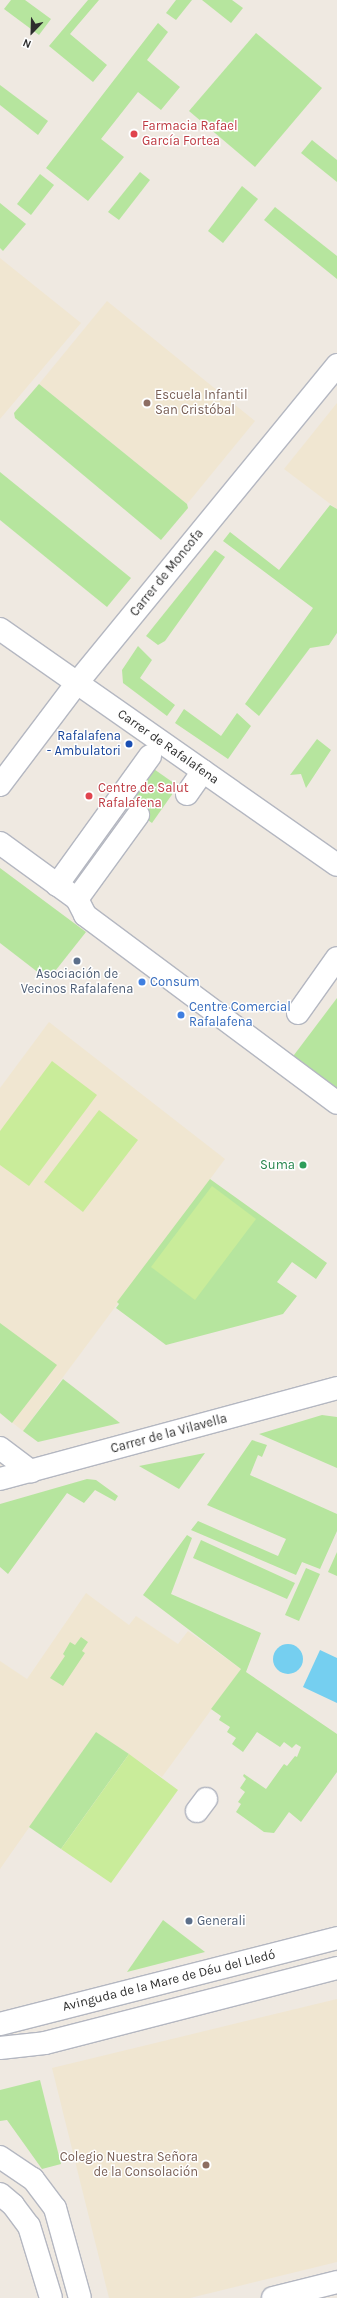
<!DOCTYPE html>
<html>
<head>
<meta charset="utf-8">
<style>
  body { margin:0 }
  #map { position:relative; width:337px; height:2298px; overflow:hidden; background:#efe9e1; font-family:Karla,sans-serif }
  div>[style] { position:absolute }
  .education>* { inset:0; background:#f0e6d1 }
  .green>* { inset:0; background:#b6e59e }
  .pitch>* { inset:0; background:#c9ec9a }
  .water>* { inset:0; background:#75cff0 }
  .round { border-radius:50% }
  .roads { filter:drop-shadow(1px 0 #b4b7c1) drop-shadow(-1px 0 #b4b7c1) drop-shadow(0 1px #b4b7c1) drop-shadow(0 -1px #b4b7c1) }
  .minor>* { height:22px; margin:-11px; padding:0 11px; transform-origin:11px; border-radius:11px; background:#fff }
  .dots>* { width:11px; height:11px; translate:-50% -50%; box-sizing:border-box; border:2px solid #fff; border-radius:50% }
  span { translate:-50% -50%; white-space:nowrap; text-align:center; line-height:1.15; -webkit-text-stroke:3px #fff; paint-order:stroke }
  .health-label { font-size:13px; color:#be3a42 }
  .left { translate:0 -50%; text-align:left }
  .education-label { font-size:13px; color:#785e54 }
  .right { translate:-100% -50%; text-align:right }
  .street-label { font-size:13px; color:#2e2e2e }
  .transit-label { font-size:13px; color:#164399 }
  .service-label { font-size:13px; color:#4e5e75 }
  .shop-label { font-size:13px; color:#366cbe }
  .leisure-label { font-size:13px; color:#27864d }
  .north { position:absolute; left:12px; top:12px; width:40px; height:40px; -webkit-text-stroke:3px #fff; paint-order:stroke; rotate:203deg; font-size:11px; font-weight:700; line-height:16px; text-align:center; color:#2e2e2e }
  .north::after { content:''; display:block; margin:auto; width:14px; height:18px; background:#2e2e2e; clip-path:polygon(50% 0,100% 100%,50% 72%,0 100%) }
</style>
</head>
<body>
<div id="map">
  <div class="education">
    <i style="clip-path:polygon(0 258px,81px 323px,0 419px)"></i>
    <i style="clip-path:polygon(107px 301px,255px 421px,187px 504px,39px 384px)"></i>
    <i style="clip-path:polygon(337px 403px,337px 509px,284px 469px)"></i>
    <i style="clip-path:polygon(49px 1022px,225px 1159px,23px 1431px,0 1413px,0 1088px)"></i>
    <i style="clip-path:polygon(86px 1593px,129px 1625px,136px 1616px,178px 1644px,188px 1631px,241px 1669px,162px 1777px,96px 1732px,0 1869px,0 1661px,27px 1679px)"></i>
    <i style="clip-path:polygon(337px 1999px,337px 2262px,190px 2298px,109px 2298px,52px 2068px)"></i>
  </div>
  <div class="green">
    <i style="clip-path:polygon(11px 0,25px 0,51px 19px,39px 35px,4px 9px)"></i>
    <i style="clip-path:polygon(88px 0,99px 0,70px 34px,107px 65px,93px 82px,49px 46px)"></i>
    <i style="clip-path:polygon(176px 0,192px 0,176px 20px,166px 13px)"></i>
    <i style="clip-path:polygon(202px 0,232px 0,243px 8px,231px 23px)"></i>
    <i style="clip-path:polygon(158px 23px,168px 32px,147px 60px,180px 87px,161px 110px,138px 92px,101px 139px,124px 157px,88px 201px,46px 168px)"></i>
    <i style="clip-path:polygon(256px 33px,322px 88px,255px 167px,189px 111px)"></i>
    <i style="clip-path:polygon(0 85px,48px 121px,38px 135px,0 105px)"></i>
    <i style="clip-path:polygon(312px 140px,337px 160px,337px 182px,301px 153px)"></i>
    <i style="clip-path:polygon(140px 172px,150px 180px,119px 220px,108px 212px)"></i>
    <i style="clip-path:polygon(40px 174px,54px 185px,31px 215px,17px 204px)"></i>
    <i style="clip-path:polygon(242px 186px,258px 199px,223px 243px,208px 231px)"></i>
    <i style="clip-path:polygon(0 203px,26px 224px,3px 251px,0 248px)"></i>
    <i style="clip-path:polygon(275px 207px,337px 256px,337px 279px,264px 220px)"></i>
    <i style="clip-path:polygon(39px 384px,187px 504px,188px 508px,161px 540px,15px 418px,14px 413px)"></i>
    <i style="clip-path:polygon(0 472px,131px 578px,107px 607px,0 520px)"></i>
    <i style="clip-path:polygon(330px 505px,337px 509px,337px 633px,329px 645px,310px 648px,259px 716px,245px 704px,313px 608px,223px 541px,230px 532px,279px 570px)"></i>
    <i style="clip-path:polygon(215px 550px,225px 557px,165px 641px,158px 645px,146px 636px)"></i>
    <i style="clip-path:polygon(138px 646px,152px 660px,140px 678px,175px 705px,167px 716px,123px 683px,122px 670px)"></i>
    <i style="clip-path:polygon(184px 709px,221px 736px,237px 713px,251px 726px,228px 759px,175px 723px)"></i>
    <i style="clip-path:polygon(317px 739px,331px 750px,306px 788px,301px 774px,290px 775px)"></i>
    <i style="clip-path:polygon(151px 767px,178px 786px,152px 823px,125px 804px)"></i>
    <i style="clip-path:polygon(0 868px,86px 932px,48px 980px,0 943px)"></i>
    <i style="clip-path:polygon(337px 998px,337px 1093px,291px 1059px)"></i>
    <i style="clip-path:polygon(210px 1179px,327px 1263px,316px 1279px,292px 1262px,277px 1282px,297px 1296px,283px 1314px,166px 1345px,116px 1308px,119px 1304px,117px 1302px)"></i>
    <i style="clip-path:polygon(0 1323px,57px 1365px,12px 1423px,0 1413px)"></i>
    <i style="clip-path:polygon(63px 1379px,120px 1423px,38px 1442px,23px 1431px)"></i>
    <i style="clip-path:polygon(322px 1415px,337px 1417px,337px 1468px,259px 1434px)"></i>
    <i style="clip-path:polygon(252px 1440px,267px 1445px,262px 1457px,258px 1455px,250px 1475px,337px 1514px,337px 1531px,320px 1569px,302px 1562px,296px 1575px,191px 1530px,198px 1521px,278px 1556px,286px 1539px,207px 1505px)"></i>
    <i style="clip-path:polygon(205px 1453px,179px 1489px,139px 1466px)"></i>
    <i style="clip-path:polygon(87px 1479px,96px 1480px,118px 1496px,115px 1501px,95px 1490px,84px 1503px,67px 1493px,8px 1574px,0 1567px,0 1504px)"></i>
    <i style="clip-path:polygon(187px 1535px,192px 1538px,171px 1594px,261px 1633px,246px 1672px,337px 1734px,337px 1772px,301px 1822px,289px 1812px,274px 1833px,264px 1832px,236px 1812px,241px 1804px,238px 1802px,245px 1792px,240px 1788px,246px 1779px,243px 1776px,244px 1774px,266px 1789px,284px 1764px,287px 1766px,295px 1756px,297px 1757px,301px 1747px,296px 1744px,292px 1748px,284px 1742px,280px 1747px,257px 1732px,243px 1752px,232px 1744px,236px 1738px,227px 1732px,230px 1727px,219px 1720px,221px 1716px,211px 1709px,241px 1669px,143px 1595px)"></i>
    <i style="clip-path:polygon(201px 1540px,295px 1583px,287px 1599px,193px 1558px)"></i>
    <i style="clip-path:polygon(337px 1552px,337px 1576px,328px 1572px)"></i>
    <i style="clip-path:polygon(306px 1568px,320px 1574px,299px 1621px,285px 1615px)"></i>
    <i style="clip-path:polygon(81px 1637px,88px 1642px,82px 1651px,85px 1653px,63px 1686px,50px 1678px,65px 1656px,63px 1654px,70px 1642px,75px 1645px)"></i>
    <i style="clip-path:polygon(96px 1732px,129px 1754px,61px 1849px,29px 1827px)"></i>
    <i style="clip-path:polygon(163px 1920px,205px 1952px,127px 1972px)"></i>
    <i style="clip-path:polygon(40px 2080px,61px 2164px,42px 2169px,7px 2120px,0 2121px,0 2090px)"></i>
  </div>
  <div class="pitch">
    <i style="clip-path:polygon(52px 1061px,97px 1095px,29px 1186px,0 1165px,0 1131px)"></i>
    <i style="clip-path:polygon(99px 1110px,138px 1140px,83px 1212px,44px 1182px)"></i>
    <i style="clip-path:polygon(212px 1186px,256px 1219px,195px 1300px,151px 1267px)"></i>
    <i style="clip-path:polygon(129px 1754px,178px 1790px,111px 1883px,61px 1849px)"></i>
  </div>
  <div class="water">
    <i class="round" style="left:273px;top:1644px;width:30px;height:30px"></i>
    <i style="clip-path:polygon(320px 1650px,337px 1658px,337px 1703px,303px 1687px)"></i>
  </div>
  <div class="roads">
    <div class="minor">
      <i style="left:0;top:629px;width:411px;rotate:35deg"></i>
      <i style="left:0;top:785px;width:128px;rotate:-53deg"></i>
      <i style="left:77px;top:683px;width:411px;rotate:-50.7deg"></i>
      <i style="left:187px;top:794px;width:28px;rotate:-55deg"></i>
      <i style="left:0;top:843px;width:95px;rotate:36deg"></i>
      <i style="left:77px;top:899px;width:18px;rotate:63deg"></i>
      <i style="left:85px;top:915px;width:314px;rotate:36.7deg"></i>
      <i style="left:57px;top:885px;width:159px;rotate:-54.2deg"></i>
      <i style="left:77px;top:899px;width:104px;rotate:-54deg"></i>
      <i style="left:298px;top:1013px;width:67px;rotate:-54.7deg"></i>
      <i style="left:0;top:1448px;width:39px;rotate:37deg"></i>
      <i style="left:0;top:1479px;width:349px;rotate:-15.1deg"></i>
      <i style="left:197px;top:1811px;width:15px;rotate:-53deg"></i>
      <i style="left:0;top:2024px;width:348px;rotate:-14.3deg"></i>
      <i style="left:0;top:2048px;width:45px;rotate:-6.3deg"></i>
      <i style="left:45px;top:2043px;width:301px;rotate:-14.4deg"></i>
      <i style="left:0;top:2157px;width:40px;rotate:34deg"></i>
      <i style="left:33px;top:2179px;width:36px;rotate:53deg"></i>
      <i style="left:55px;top:2208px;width:93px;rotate:74.5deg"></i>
      <i style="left:0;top:2194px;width:17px;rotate:40deg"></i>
      <i style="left:13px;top:2205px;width:26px;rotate:53deg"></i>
      <i style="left:29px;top:2226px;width:75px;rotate:73deg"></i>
      <i style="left:273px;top:2298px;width:66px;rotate:-14deg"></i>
    </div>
  </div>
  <div class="dots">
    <i style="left:134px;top:134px;background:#e0444e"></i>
    <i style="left:147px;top:403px;background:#8d6e63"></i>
    <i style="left:129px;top:744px;background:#1a4fb4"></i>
    <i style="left:89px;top:796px;background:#e0444e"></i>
    <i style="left:77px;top:961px;background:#5c6f8a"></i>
    <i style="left:142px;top:982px;background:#3f7fe0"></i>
    <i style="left:181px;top:1015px;background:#3f7fe0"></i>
    <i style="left:303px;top:1165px;background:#2e9e5b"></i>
    <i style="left:189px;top:1921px;background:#5c6f8a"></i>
    <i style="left:206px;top:2165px;background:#8d6e63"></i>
  </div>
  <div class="health-label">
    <span class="left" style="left:142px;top:134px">Farmacia Rafael<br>García Fortea</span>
    <span class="left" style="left:98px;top:796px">Centre de Salut<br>Rafalafena</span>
  </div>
  <div class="education-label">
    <span class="left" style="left:155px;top:403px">Escuela Infantil<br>San Cristóbal</span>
    <span class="right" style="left:198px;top:2165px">Colegio Nuestra Señora<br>de la Consolación</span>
  </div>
  <div class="street-label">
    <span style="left:167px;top:573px;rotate:-51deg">Carrer de Moncofa</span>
    <span style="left:168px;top:747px;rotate:35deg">Carrer de Rafalafena</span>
    <span style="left:169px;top:1434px;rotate:-15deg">Carrer de la Vilavella</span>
    <span style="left:169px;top:1981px;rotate:-14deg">Avinguda de la Mare de Déu del Lledó</span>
  </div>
  <div class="transit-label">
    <span class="right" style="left:121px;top:744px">Rafalafena<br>- Ambulatori</span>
  </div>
  <div class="service-label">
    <span style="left:77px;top:982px">Asociación de<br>Vecinos Rafalafena</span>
    <span class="left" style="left:197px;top:1921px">Generali</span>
  </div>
  <div class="shop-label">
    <span class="left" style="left:150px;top:982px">Consum</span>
    <span class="left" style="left:189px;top:1015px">Centre Comercial<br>Rafalafena</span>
  </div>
  <div class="leisure-label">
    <span class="right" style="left:295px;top:1165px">Suma</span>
  </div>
  <div class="north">N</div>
</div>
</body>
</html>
